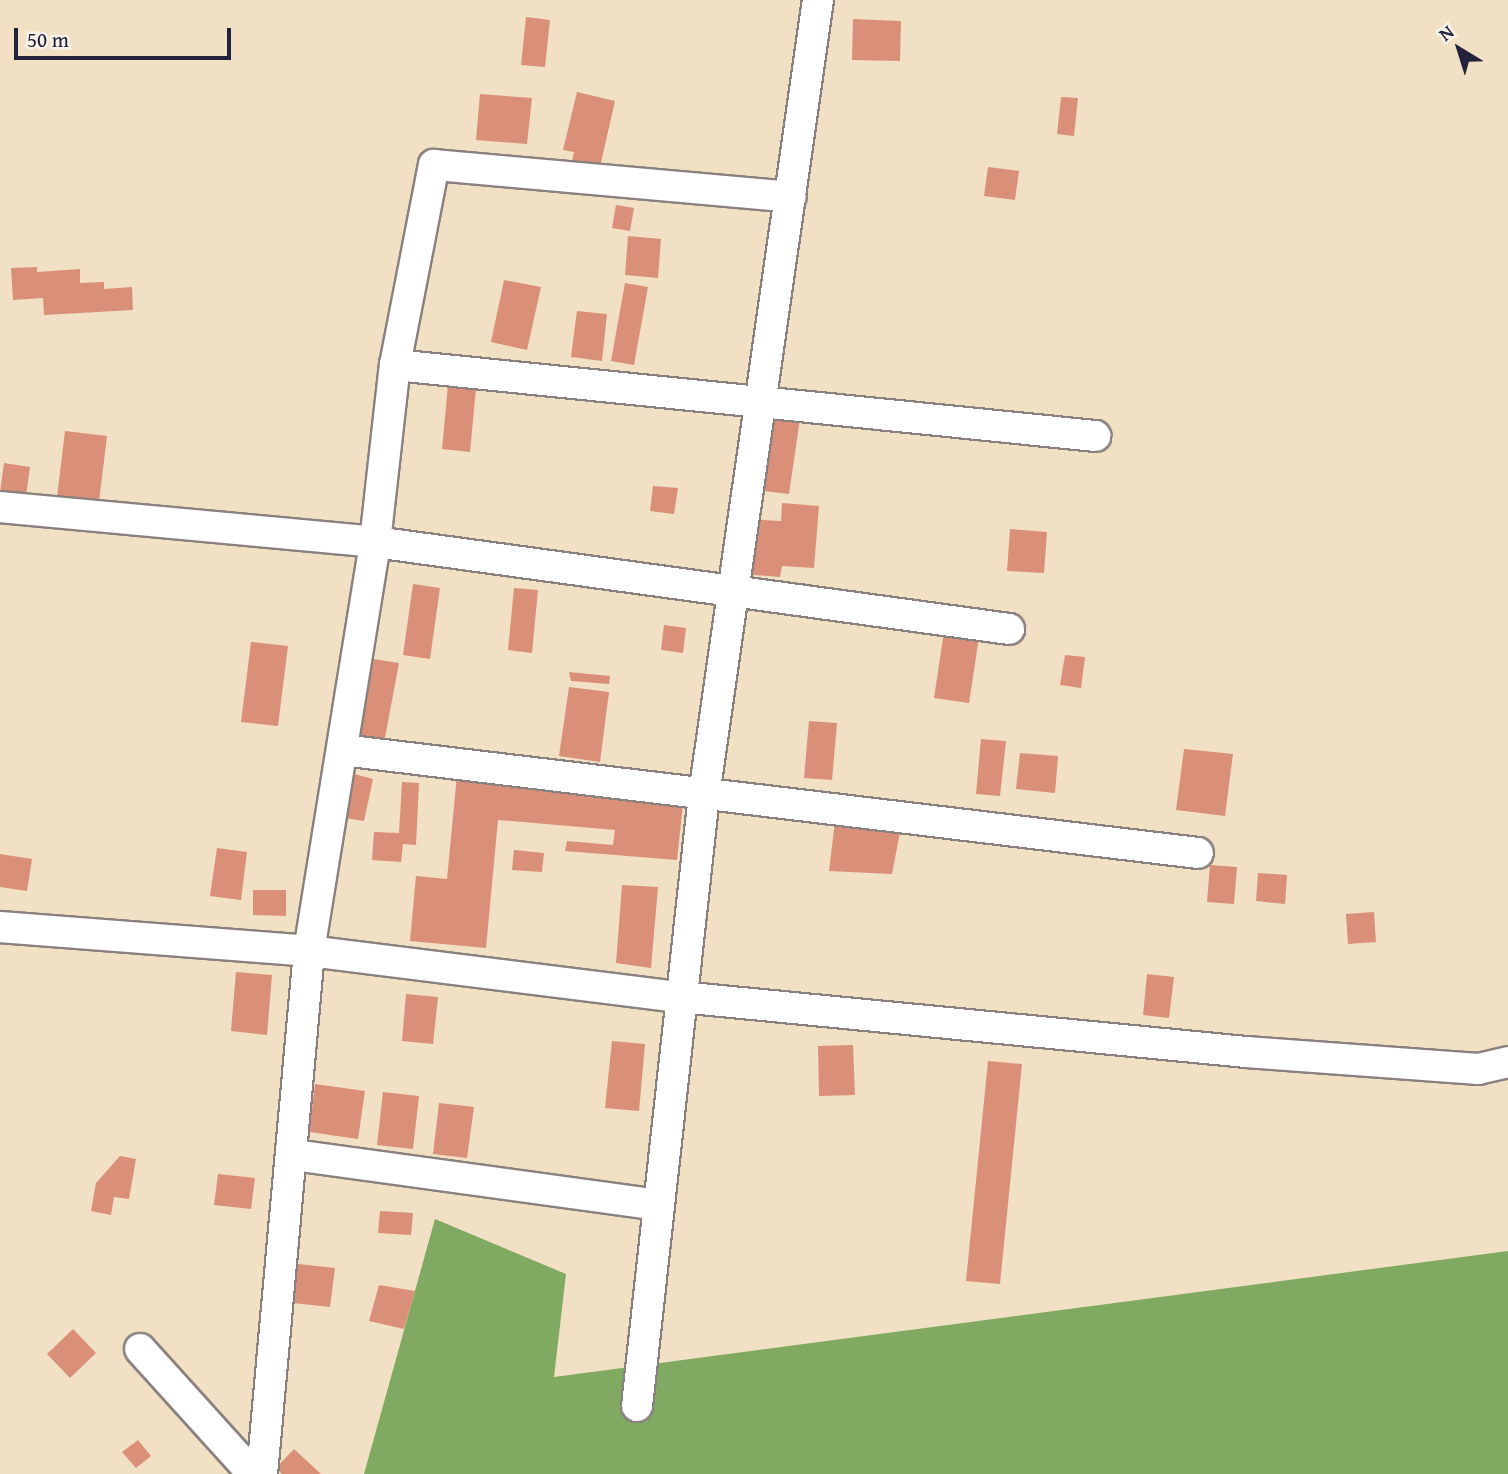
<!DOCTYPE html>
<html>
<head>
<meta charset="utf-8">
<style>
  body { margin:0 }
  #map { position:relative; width:1508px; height:1474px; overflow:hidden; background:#f1e0c3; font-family:"Gentium Book Plus",serif }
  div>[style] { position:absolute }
  .forest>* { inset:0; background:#80aa62 }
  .building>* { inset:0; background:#da8f79 }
  .roads { filter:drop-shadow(2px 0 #8a817f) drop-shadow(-2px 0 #8a817f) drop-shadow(0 2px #8a817f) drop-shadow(0 -2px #8a817f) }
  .street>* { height:30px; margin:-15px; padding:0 15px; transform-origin:15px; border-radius:15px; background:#fff }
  span { translate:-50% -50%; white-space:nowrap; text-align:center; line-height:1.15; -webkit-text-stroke:5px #f7f3e8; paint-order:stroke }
  .north { position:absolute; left:1424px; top:14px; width:70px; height:70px; -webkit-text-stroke:5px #f7f3e8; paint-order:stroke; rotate:322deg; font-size:19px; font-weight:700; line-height:28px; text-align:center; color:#22223b }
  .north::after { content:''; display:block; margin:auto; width:24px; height:32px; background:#22223b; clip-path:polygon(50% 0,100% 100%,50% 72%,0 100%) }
  .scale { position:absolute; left:14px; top:28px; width:217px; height:32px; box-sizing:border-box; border:4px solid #22223b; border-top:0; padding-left:9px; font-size:21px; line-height:24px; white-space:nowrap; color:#22223b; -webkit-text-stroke:5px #f7f3e8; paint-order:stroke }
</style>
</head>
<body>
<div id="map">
  <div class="forest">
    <i style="clip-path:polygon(435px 1219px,566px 1274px,554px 1377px,1508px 1251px,1508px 1474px,364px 1474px)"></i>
  </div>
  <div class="building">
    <i style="clip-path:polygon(526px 17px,550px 20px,545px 67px,521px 65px)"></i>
    <i style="clip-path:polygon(853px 19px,901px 21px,900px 61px,852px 60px)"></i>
    <i style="clip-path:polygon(577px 92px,615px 101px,600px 167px,572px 161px,574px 152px,563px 150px)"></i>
    <i style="clip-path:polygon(480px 94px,532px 98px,527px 144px,476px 140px)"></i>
    <i style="clip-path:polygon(1061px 97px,1078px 98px,1074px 136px,1057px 134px)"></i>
    <i style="clip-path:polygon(988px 167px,1019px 171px,1015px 200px,984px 196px)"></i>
    <i style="clip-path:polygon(616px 205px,634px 208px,630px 231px,612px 228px)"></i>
    <i style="clip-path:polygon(628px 236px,661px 239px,658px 278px,625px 275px)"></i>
    <i style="clip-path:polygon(37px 267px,37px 272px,80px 269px,80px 283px,104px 282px,104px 289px,132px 287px,133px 310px,44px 315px,43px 298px,13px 300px,11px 268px)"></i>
    <i style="clip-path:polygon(504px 280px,541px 287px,527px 350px,491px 342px)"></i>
    <i style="clip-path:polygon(625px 283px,648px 287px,634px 365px,611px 361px)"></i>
    <i style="clip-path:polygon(577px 311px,607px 314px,602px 361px,571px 357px)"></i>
    <i style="clip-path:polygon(448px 385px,476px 388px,470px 452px,442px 449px)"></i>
    <i style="clip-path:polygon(768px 415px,800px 419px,789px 494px,757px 490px)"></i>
    <i style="clip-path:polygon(65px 431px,107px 436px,99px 502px,57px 497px)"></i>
    <i style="clip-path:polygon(4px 463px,30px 467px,26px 496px,0 493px)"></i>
    <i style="clip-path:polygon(653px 486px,678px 488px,674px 514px,650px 511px)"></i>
    <i style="clip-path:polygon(782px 503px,819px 506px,814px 568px,782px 566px,780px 577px,741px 574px,746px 519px,781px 521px)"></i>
    <i style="clip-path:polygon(1010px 529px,1047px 532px,1044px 573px,1007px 571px)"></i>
    <i style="clip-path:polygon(413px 584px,440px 588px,430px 659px,403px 655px)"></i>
    <i style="clip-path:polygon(514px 588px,538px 590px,532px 653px,508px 650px)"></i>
    <i style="clip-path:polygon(664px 625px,686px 628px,683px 653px,661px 650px)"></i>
    <i style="clip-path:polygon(944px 632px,979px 637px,969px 703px,934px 698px)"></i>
    <i style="clip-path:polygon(251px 642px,288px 646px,278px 726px,241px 722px)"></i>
    <i style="clip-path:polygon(1065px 655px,1085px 657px,1081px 688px,1060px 685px)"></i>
    <i style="clip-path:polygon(367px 658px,399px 663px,384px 743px,353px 737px)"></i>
    <i style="clip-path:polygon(569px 672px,610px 676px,609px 684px,571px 681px)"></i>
    <i style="clip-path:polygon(569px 687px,609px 692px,600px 762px,559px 756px)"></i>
    <i style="clip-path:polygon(809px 721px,837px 723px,832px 780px,804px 778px)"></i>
    <i style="clip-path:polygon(981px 739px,1006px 741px,1000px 796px,976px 794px)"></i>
    <i style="clip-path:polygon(1184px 749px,1233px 754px,1225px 816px,1176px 810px)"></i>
    <i style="clip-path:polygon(1020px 753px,1058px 756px,1055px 793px,1016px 789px)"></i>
    <i style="clip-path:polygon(347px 772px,373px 779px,364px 821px,338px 817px)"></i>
    <i style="clip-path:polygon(457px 775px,684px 795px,677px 860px,565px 851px,567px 841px,613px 845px,615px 830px,498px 820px,486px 948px,410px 941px,416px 876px,447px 879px)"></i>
    <i style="clip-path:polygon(402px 782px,419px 783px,416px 845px,403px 844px,401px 862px,372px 860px,374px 832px,399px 833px)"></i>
    <i style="clip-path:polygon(835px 821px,900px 832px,892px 874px,829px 871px)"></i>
    <i style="clip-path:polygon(217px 848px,247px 852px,241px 900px,210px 896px)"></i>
    <i style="clip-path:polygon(514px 850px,544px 853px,542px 872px,512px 870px)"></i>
    <i style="clip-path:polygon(0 854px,32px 859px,27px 891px,0 887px)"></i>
    <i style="clip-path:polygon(1210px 865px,1237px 867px,1234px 904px,1207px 902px)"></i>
    <i style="clip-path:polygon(1258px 873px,1287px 875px,1285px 904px,1256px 901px)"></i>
    <i style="clip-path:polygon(622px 885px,658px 887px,651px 968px,616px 963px)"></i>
    <i style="clip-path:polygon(253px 890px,286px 890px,286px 916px,253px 915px)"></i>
    <i style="clip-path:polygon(1374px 912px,1376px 942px,1348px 944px,1346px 914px)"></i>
    <i style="clip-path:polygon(236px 972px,272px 975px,267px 1035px,231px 1031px)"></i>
    <i style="clip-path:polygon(1147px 974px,1174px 977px,1169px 1018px,1143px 1015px)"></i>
    <i style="clip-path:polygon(406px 994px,438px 997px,433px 1044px,402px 1041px)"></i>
    <i style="clip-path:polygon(612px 1041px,645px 1044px,639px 1111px,605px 1108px)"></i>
    <i style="clip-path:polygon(853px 1045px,855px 1095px,819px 1096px,818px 1046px)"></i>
    <i style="clip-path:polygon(988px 1061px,1022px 1064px,1000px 1284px,966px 1281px)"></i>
    <i style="clip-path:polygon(315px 1084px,365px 1091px,358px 1139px,309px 1132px)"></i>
    <i style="clip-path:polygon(383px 1092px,419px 1096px,413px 1149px,377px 1145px)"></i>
    <i style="clip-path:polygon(439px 1103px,474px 1107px,467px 1158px,433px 1154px)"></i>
    <i style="clip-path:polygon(120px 1156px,136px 1159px,129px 1199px,114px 1197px,111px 1215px,91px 1211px,96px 1183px)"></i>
    <i style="clip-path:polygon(218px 1174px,255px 1178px,251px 1209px,214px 1205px)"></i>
    <i style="clip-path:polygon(380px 1211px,413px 1213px,411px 1235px,378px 1233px)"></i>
    <i style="clip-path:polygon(289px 1263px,335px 1268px,330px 1307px,284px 1302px)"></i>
    <i style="clip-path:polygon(379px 1285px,415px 1291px,404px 1329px,369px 1321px)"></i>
    <i style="clip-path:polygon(73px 1329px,96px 1353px,70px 1378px,47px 1354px)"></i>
    <i style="clip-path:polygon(138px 1440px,151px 1456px,136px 1468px,122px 1452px)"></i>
    <i style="clip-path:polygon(294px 1449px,321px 1474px,282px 1474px,276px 1468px)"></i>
  </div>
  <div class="roads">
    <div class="street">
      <i style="left:395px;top:365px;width:704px;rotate:5.79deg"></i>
      <i style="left:0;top:507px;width:377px;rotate:5.3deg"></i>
      <i style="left:375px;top:542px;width:640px;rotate:7.81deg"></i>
      <i style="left:342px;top:750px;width:862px;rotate:6.86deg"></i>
      <i style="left:0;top:927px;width:310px;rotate:4.4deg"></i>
      <i style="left:309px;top:951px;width:374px;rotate:7.1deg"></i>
      <i style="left:680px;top:997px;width:569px;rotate:5.55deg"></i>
      <i style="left:1246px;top:1052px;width:233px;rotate:4.2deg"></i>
      <i style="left:1478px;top:1069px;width:31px;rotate:-13deg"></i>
      <i style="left:293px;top:1155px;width:368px;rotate:7.8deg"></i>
      <i style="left:140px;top:1349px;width:169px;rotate:47.9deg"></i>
      <i style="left:637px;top:1406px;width:615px;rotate:-83.74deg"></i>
      <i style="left:704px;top:795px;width:803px;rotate:-81.84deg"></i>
      <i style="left:262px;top:1474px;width:525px;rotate:-84.86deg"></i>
      <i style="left:309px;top:951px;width:414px;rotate:-80.8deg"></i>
      <i style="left:375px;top:542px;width:178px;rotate:-83.6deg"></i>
      <i style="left:395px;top:365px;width:204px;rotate:-79deg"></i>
      <i style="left:434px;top:165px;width:358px;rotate:5.1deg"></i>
    </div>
  </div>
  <div class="north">N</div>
  <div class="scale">50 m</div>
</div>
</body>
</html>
